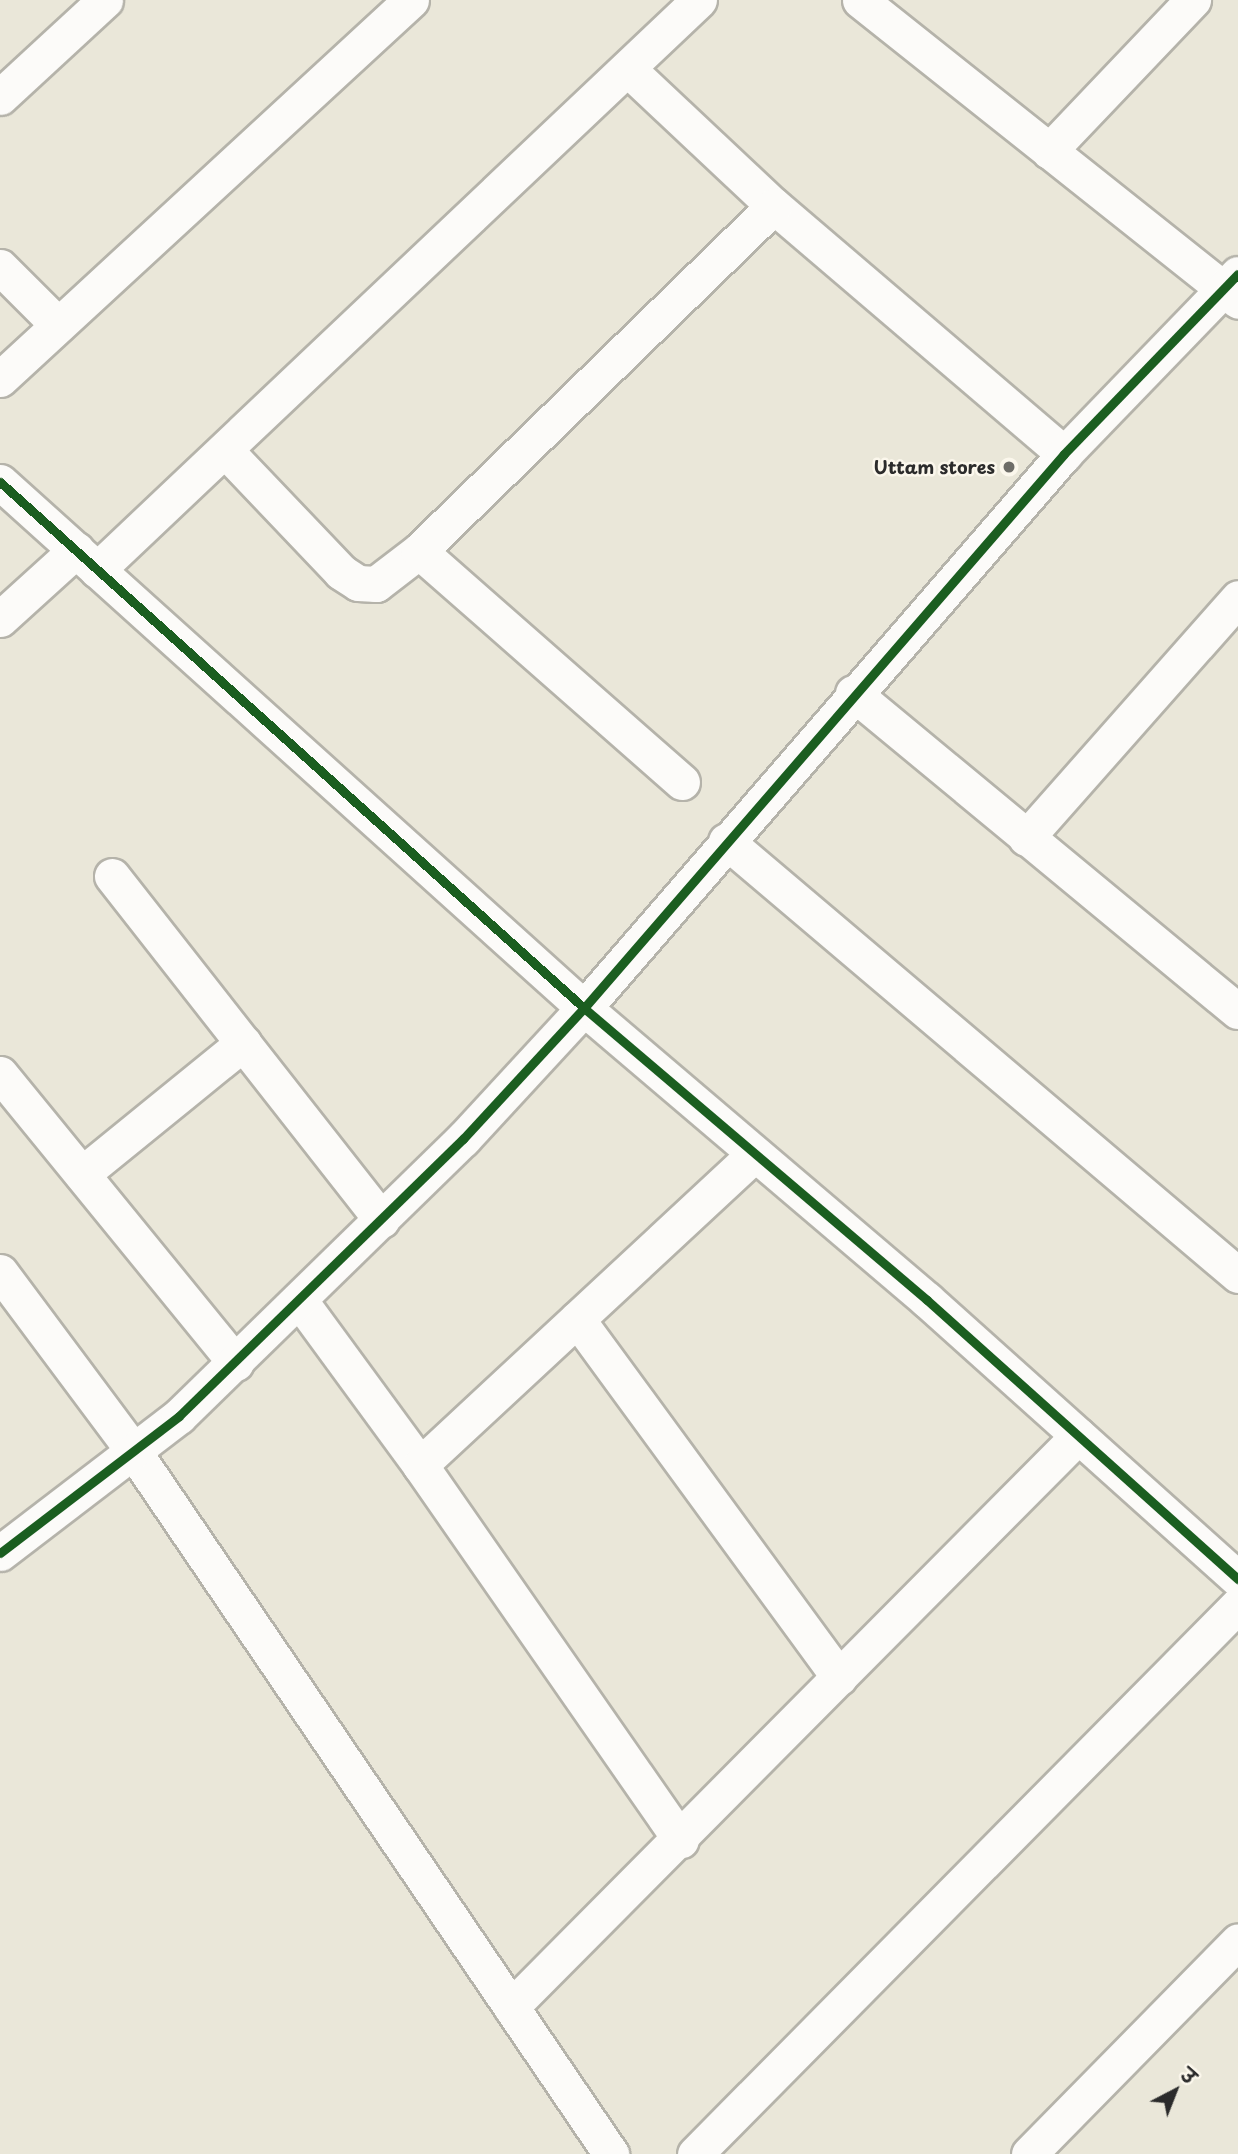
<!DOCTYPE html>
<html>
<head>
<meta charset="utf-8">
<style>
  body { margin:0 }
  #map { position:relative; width:1238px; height:2154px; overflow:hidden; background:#eae7d9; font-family:"Playpen Sans","Playpen Sans Deva",sans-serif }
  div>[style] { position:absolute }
  .roads { filter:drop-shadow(2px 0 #b5b3aa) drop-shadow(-2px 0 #b5b3aa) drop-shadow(0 2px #b5b3aa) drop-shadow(0 -2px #b5b3aa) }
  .minor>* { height:35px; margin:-17.5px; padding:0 17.5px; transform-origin:17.5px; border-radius:17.5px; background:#fcfbf9 }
  .cycleway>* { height:9px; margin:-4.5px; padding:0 4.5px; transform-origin:4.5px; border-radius:4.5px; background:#1b5e20 }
  .dots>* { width:19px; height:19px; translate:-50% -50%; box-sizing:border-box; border:4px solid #fbf7ec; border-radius:50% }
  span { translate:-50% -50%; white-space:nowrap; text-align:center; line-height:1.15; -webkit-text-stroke:5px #fbf7ec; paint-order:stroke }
  .poi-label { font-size:18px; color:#2b2b2b; font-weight:700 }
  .right { translate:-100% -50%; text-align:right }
  .north { position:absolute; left:1140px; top:2056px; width:70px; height:70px; -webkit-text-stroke:5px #fbf7ec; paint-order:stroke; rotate:42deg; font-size:19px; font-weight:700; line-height:28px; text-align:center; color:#2b2b2b }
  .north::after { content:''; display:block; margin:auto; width:24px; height:32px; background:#2b2b2b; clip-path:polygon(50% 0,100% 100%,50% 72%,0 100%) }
</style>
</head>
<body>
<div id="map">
  <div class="roads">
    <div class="minor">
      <i style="left:860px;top:0;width:483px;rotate:38.5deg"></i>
      <i style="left:629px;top:70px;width:199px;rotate:43.2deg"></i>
      <i style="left:774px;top:206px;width:382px;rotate:40.5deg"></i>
      <i style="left:0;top:97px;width:143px;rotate:-42.7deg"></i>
      <i style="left:1049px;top:151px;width:209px;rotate:-46.4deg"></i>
      <i style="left:0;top:267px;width:82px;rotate:45deg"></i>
      <i style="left:0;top:379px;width:559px;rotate:-42.68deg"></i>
      <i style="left:225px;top:450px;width:168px;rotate:46.4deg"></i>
      <i style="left:341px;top:572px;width:20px;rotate:33deg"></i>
      <i style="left:358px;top:583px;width:18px;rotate:3deg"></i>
      <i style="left:376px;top:584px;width:54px;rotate:-37.5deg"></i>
      <i style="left:419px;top:551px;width:495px;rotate:-44.2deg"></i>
      <i style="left:0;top:482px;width:786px;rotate:42.01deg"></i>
      <i style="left:584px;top:1008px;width:450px;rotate:40.4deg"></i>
      <i style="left:927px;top:1300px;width:418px;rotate:41.9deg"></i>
      <i style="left:419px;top:551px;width:350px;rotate:41.3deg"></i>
      <i style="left:97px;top:570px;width:829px;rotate:-43.44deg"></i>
      <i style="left:0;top:619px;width:103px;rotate:-42.2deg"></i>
      <i style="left:853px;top:693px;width:499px;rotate:39.6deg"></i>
      <i style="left:1026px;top:838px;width:320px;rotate:-48.5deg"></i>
      <i style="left:726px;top:841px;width:671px;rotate:40.29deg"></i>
      <i style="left:112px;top:876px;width:437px;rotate:51.9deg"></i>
      <i style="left:0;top:1074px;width:373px;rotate:50.8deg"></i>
      <i style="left:82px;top:1174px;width:208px;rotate:-39.1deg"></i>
      <i style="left:0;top:1272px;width:224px;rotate:53.3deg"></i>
      <i style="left:134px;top:1452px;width:849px;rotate:55.8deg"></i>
      <i style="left:300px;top:1301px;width:203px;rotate:53.8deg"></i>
      <i style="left:420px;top:1465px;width:457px;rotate:55.2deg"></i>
      <i style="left:577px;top:1319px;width:444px;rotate:53.8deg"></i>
      <i style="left:420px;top:1465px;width:457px;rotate:-42.9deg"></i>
      <i style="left:0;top:1553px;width:225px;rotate:-37.4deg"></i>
      <i style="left:179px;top:1416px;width:397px;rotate:-44.3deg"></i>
      <i style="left:463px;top:1139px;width:178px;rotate:-47.3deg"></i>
      <i style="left:584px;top:1008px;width:733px;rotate:-49.09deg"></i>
      <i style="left:1064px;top:454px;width:250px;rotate:-46deg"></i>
      <i style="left:511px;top:2007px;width:805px;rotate:-45.2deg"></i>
      <i style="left:695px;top:2154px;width:772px;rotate:-45.31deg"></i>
      <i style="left:1029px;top:2154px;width:298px;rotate:-45.5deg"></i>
    </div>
  </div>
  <div class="cycleway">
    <i style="left:0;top:482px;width:786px;rotate:42.01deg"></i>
    <i style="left:584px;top:1008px;width:450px;rotate:40.4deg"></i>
    <i style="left:927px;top:1300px;width:418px;rotate:41.9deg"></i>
    <i style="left:0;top:1553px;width:225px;rotate:-37.4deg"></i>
    <i style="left:179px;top:1416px;width:397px;rotate:-44.3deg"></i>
    <i style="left:463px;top:1139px;width:178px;rotate:-47.3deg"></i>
    <i style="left:584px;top:1008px;width:733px;rotate:-49.09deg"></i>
    <i style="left:1064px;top:454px;width:250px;rotate:-46deg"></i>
  </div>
  <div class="dots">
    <i style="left:1009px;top:467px;background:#6e6d68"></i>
  </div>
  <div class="poi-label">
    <span class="right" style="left:995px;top:467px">Uttam stores</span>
  </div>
  <div class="north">उ</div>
</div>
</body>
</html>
